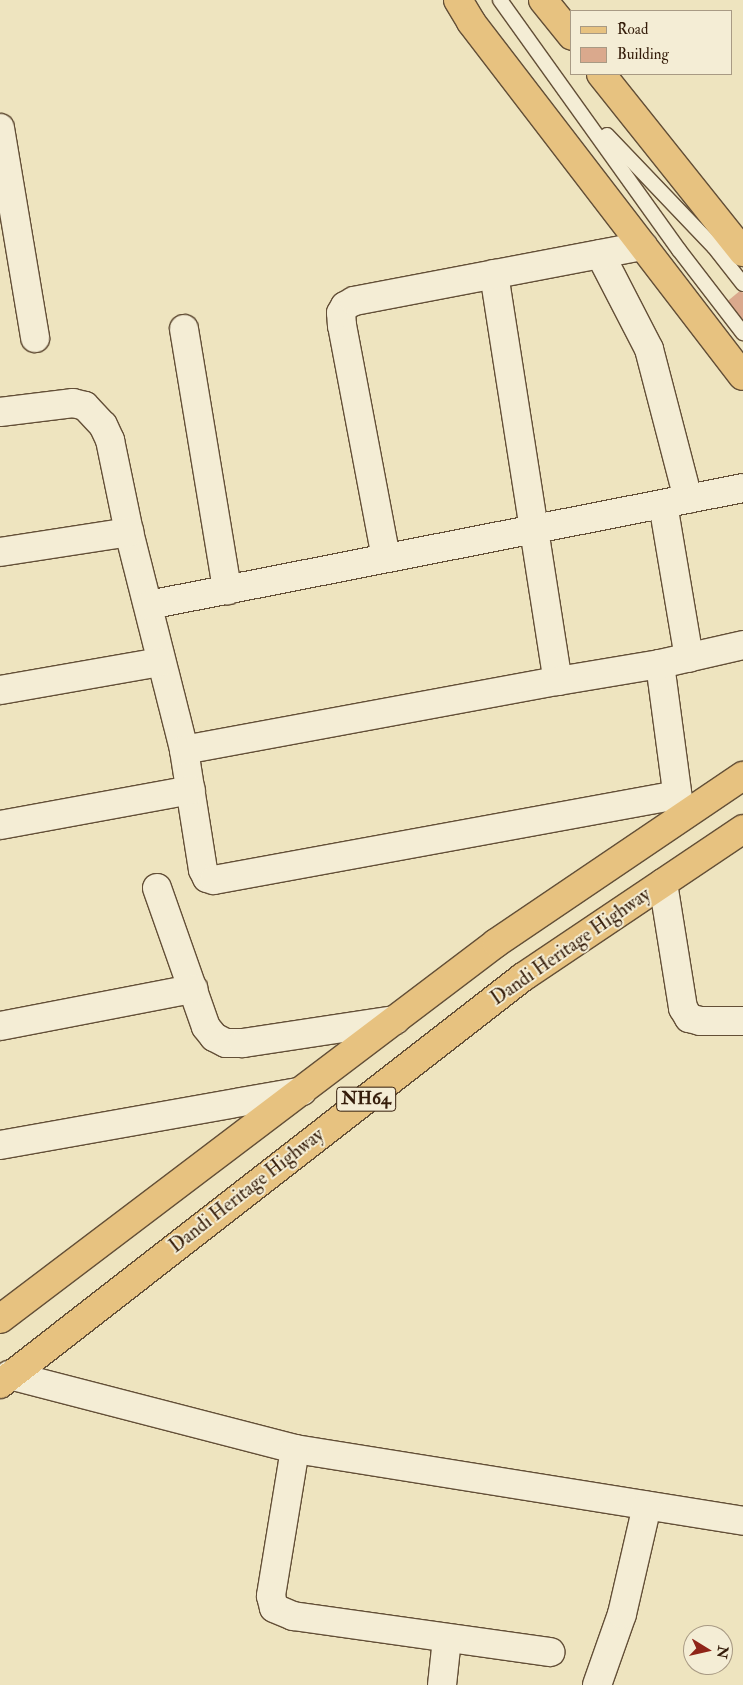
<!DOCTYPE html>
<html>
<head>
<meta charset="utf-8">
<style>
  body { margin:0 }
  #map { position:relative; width:743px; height:1685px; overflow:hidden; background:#eee4bf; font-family:"IM FELL Double Pica",serif }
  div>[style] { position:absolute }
  .building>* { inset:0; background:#daa98d }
  .roads { filter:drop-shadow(1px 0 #634f37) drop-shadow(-1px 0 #634f37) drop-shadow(0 1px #634f37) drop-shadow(0 -1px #634f37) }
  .lane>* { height:14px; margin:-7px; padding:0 7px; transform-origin:7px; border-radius:7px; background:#f4edd5 }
  .street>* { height:28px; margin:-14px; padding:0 14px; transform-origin:14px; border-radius:14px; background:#f4edd5 }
  .primary>* { height:28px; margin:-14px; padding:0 14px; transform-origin:14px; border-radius:14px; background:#e7c280 }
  span { translate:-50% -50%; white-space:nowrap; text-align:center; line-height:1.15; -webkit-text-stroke:4px #f4edd5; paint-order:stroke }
  .shield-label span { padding:1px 4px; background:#f4edd5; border:1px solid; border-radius:4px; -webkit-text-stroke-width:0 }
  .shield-label { font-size:18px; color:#351d0a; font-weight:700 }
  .street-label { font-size:19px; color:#351d0a }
  .legend { position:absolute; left:570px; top:10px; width:162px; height:65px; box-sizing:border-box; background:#f4edd5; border:1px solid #a89a84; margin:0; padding:6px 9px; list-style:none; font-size:15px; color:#351d0a }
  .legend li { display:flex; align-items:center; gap:10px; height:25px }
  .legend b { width:25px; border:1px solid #a89a84 }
  .north { position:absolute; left:683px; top:1625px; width:50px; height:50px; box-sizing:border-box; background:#f4edd5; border:1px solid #a89a84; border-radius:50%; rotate:99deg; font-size:14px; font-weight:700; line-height:20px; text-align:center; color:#351d0a }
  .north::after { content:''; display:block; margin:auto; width:18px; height:22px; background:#8f2418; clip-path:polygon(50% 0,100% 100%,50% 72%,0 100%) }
</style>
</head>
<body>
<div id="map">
  <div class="building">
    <i style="clip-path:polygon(741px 290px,743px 293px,743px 328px,724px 304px)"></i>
  </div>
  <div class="roads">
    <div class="lane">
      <i style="left:500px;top:0;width:307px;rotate:54.4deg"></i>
      <i style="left:679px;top:250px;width:105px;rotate:52.4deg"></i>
      <i style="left:607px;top:135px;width:155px;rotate:46.3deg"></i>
      <i style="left:714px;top:247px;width:47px;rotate:51.9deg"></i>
    </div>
    <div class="street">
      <i style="left:0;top:128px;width:213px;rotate:80.5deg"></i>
      <i style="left:600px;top:254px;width:107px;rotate:62.7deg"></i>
      <i style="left:649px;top:349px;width:155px;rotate:75.4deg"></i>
      <i style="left:494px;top:274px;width:412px;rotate:81.1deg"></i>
      <i style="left:184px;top:329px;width:265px;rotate:80.6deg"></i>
      <i style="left:0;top:412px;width:74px;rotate:-7deg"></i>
      <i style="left:73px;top:403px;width:12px;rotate:14deg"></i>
      <i style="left:85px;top:406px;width:26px;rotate:47deg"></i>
      <i style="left:103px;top:425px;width:17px;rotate:65deg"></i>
      <i style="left:110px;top:440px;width:94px;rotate:78.3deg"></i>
      <i style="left:129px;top:532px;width:225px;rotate:75.8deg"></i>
      <i style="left:184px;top:750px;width:121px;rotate:81deg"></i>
      <i style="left:203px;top:870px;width:9px;rotate:63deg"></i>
      <i style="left:207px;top:878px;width:7px;rotate:16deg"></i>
      <i style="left:214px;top:880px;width:471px;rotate:-10.4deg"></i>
      <i style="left:663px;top:504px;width:156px;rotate:80.4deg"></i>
      <i style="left:0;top:552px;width:131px;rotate:-8.8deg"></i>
      <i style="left:386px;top:558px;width:236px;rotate:-100.7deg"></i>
      <i style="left:342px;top:326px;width:13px;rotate:-94deg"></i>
      <i style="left:341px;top:313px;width:8px;rotate:-60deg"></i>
      <i style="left:345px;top:306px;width:10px;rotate:-29deg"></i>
      <i style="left:354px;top:301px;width:294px;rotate:-10.8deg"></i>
      <i style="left:149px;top:605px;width:605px;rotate:-11.14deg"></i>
      <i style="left:660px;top:664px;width:151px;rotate:82.4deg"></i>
      <i style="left:0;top:690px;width:163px;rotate:-9.9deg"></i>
      <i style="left:184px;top:750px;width:380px;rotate:-10.5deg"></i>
      <i style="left:558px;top:681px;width:103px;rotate:-9.5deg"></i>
      <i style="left:660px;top:664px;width:85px;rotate:-12.9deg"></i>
      <i style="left:0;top:825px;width:194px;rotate:-10.4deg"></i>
      <i style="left:663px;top:883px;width:127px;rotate:80.9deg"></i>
      <i style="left:683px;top:1008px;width:12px;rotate:59deg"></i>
      <i style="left:689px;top:1018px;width:11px;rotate:15deg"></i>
      <i style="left:700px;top:1021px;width:43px"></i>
      <i style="left:157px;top:888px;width:147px;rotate:70.6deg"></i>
      <i style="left:206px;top:1027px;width:13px;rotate:51deg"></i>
      <i style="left:214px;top:1037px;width:13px;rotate:27deg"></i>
      <i style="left:226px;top:1043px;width:17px"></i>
      <i style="left:243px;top:1043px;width:154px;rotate:-8.6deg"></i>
      <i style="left:0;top:1026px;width:197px;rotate:-10.9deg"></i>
      <i style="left:0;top:1145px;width:307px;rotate:-10.1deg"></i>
      <i style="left:9px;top:1375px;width:295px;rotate:14.5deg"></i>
      <i style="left:295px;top:1449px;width:454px;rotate:9.1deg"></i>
      <i style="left:295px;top:1449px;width:149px;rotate:99.3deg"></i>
      <i style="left:271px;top:1596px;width:12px;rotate:76deg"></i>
      <i style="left:274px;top:1608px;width:21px;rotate:23deg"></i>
      <i style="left:293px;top:1616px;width:260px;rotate:8deg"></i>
      <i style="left:442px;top:1685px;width:46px;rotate:-83.8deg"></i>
      <i style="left:597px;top:1685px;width:75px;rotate:-70.6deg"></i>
      <i style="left:622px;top:1614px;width:111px;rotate:-77deg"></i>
    </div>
    <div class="primary">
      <i style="left:458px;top:0;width:26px;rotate:59deg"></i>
      <i style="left:471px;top:22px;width:446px;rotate:52.5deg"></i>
      <i style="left:543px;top:0;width:46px;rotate:51.1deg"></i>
      <i style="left:601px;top:74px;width:228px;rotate:51.4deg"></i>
      <i style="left:0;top:1319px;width:622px;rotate:-37.16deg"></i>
      <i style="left:496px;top:943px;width:298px;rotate:-34.1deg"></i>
      <i style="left:0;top:1384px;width:663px;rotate:-37.89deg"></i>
      <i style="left:523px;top:977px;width:265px;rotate:-33.9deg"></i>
    </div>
  </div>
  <div class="shield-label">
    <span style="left:366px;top:1099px">NH64</span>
  </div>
  <div class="street-label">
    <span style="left:571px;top:947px;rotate:-35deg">Dandi Heritage Highway</span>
    <span style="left:247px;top:1191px;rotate:-38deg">Dandi Heritage Highway</span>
  </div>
  <ul class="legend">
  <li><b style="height:6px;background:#e7c280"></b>Road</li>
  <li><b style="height:14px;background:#daa98d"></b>Building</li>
  </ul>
  <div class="north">N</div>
</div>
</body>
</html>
